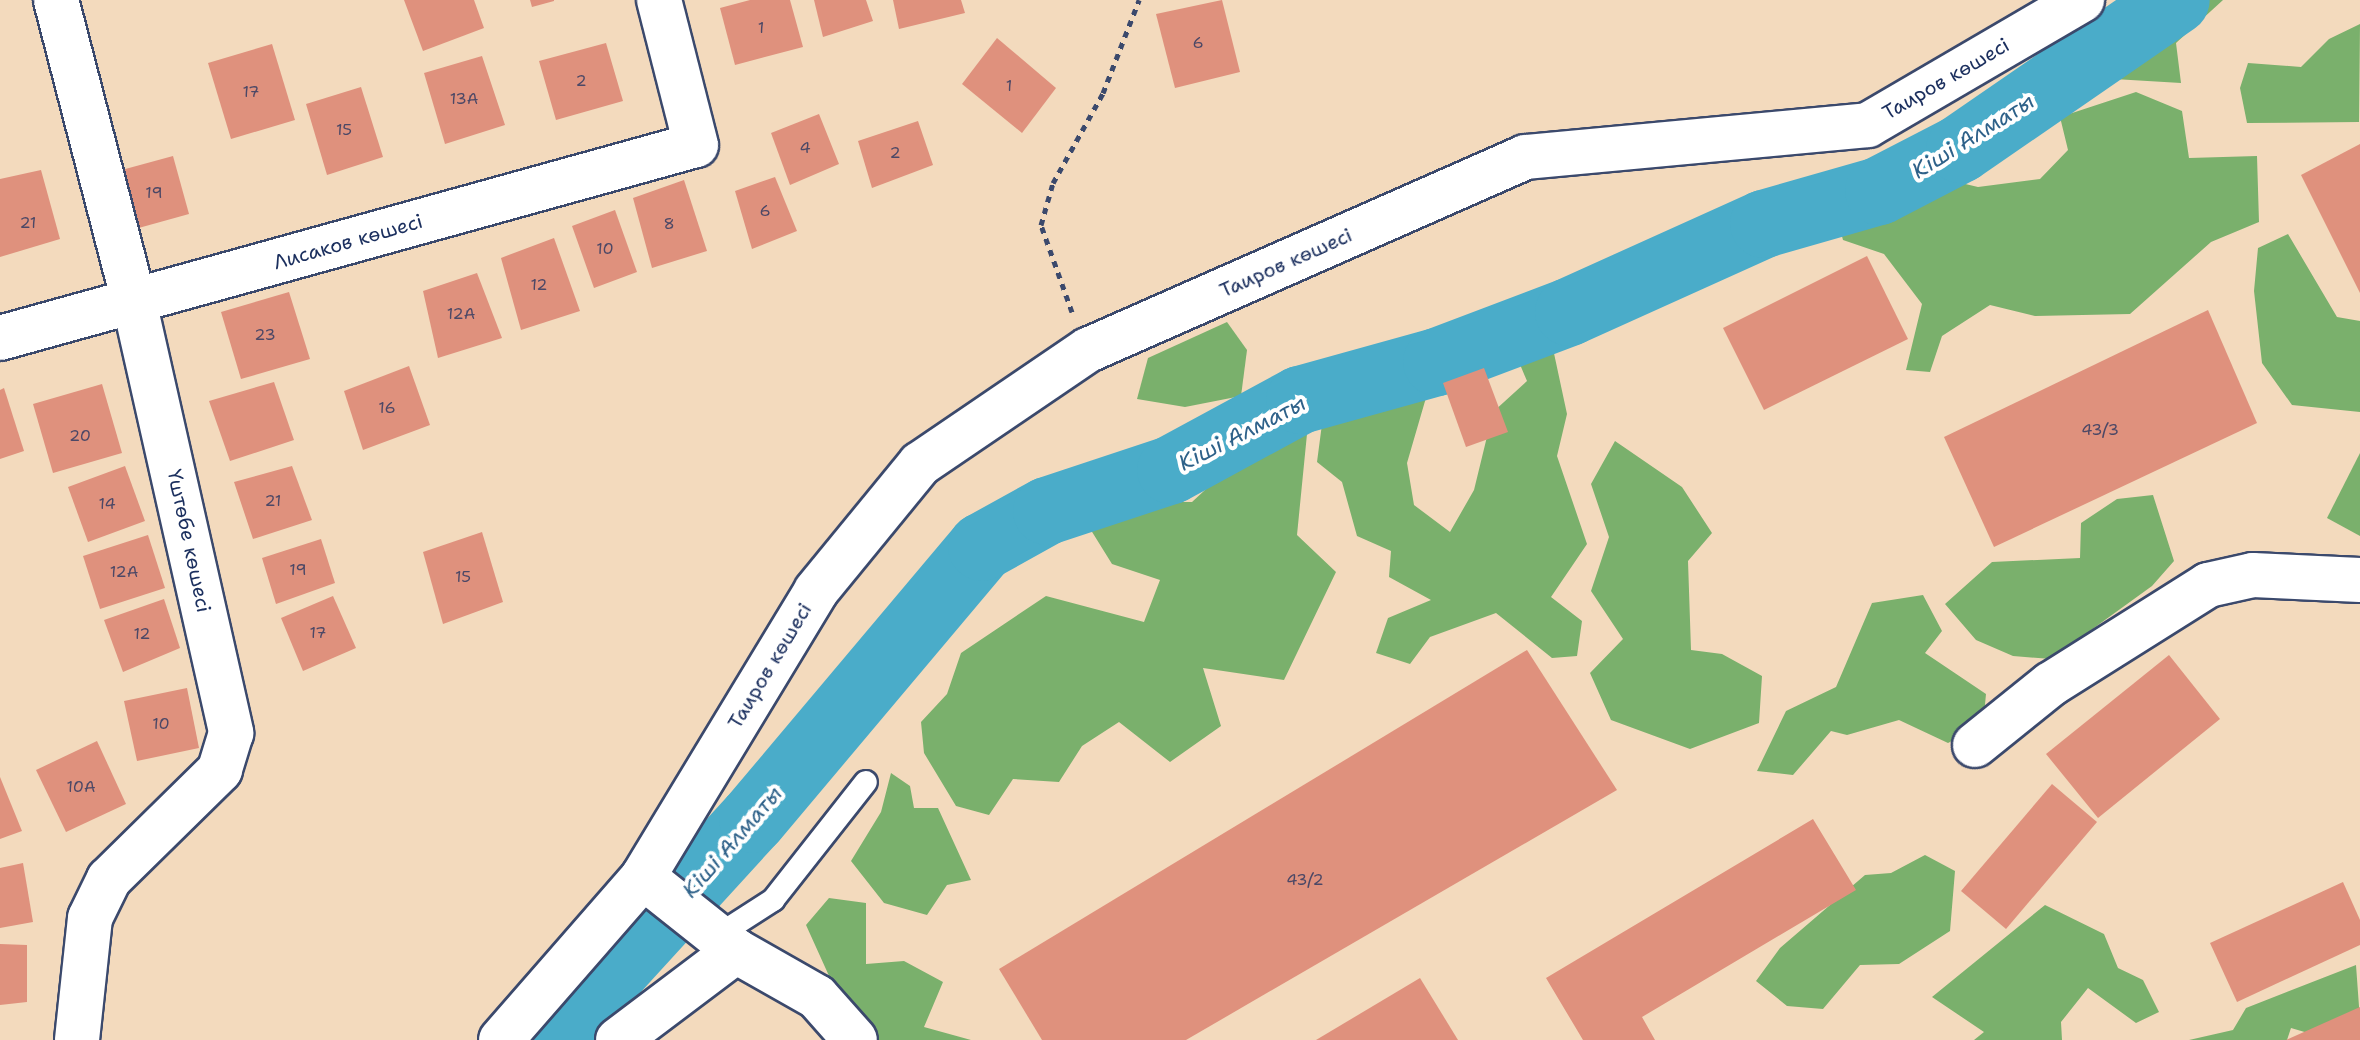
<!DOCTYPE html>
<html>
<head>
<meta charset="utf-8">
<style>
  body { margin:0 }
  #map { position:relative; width:2360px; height:1040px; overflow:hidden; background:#f3dabd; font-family:"Shantell Sans",sans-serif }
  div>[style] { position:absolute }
  .forest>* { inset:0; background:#7ab06c }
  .river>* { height:68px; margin:-34px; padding:0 34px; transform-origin:34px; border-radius:34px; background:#4aacc9 }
  .building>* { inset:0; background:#df917d }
  .path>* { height:5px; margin-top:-2.5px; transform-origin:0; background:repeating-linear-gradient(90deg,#3b496c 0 6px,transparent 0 12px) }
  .roads { filter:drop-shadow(2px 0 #3b496c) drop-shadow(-2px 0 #3b496c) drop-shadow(0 2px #3b496c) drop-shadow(0 -2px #3b496c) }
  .lane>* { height:22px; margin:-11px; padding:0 11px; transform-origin:11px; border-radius:11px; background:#fff }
  .street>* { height:44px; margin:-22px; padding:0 22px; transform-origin:22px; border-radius:22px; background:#fff }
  span { translate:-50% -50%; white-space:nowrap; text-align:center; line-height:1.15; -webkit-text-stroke:8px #fff; paint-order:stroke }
  .number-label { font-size:16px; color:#4c4866 }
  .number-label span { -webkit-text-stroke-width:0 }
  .street-label { font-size:20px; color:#1b2f5e }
  .water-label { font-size:22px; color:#2e6189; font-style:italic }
</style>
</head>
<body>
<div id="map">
  <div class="forest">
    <i style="clip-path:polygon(2129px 0,2223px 0,2176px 43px,2181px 83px,2114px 79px,2051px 106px,1986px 120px,1995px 96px,2031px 60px)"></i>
    <i style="clip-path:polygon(2360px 24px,2359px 122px,2247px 123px,2240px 88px,2248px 63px,2301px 67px,2329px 39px)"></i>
    <i style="clip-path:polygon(2136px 92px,2182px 111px,2189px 158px,2257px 156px,2259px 222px,2211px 242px,2130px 314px,2035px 316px,1990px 305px,1942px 336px,1930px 372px,1906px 370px,1922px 304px,1884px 254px,1843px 240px,1838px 222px,1940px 178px,1978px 187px,2040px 179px,2068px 150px,2060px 117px)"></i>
    <i style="clip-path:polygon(2288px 234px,2337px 317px,2360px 321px,2360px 412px,2292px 405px,2262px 363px,2254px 291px,2258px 248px)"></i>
    <i style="clip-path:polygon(1227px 322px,1247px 350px,1241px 396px,1185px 407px,1137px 399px,1148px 358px)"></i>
    <i style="clip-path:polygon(1552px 344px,1567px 414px,1557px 456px,1587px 544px,1551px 597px,1582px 621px,1577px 656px,1552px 658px,1496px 613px,1430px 637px,1410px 664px,1376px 653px,1388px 618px,1431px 600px,1389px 577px,1391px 551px,1357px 536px,1342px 482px,1317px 462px,1322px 424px,1386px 394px,1430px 384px,1407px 463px,1414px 505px,1450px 532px,1474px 490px,1493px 412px,1527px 381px,1516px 355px)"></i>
    <i style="clip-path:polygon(1307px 434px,1297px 535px,1336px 572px,1284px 680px,1203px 668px,1221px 726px,1170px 762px,1119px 722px,1082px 746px,1059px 782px,1013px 779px,989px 815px,956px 806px,924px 753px,921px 722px,947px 694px,961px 653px,1046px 596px,1144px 622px,1160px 580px,1112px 564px,1089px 527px,1122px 502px,1192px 502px,1255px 444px)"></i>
    <i style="clip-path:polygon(1615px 441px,1682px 487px,1712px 533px,1688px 561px,1691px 650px,1722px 654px,1762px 676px,1759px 723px,1690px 749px,1611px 720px,1590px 673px,1623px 639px,1591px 591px,1609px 537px,1591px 484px)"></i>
    <i style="clip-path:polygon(2360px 453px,2360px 536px,2327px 518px)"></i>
    <i style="clip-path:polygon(2153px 495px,2174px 561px,2152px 586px,2051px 659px,2013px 656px,1976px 640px,1945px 604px,1992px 562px,2080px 558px,2081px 523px,2117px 499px)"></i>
    <i style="clip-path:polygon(1923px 595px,1942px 631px,1925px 653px,1986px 694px,1983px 725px,1948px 743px,1899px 720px,1847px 735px,1831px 731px,1793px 775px,1757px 771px,1786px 711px,1836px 687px,1872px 603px)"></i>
    <i style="clip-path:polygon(891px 773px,910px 786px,914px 808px,938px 808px,971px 880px,947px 885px,927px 915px,884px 903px,851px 861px,881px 812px)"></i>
    <i style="clip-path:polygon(1925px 855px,1955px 871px,1950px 931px,1899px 964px,1860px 965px,1823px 1009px,1787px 1006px,1756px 981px,1780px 948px,1865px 875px,1891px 873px)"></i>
    <i style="clip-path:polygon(829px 898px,866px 903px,866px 964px,904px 961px,943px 982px,924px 1027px,971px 1040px,858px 1040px,806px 925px)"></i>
    <i style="clip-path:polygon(2045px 905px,2104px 934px,2118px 968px,2143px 980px,2159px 1012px,2136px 1023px,2088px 988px,2061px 1022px,2062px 1040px,1974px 1040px,1984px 1032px,1932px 997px)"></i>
    <i style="clip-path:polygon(2356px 965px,2360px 1020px,2325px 1038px,2291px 1028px,2287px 1040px,2189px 1040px,2233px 1030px,2246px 1008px)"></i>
  </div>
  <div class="river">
    <i style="left:551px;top:1040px;width:299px;rotate:-47.6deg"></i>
    <i style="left:753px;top:819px;width:356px;rotate:-49.9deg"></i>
    <i style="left:982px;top:547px;width:74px;rotate:-29deg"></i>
    <i style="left:1047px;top:511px;width:131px;rotate:-18.3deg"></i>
    <i style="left:1171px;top:470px;width:147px;rotate:-28.5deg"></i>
    <i style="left:1300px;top:400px;width:142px;rotate:-15.5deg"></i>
    <i style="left:1437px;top:362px;width:141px;rotate:-20.7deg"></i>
    <i style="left:1569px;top:312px;width:214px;rotate:-24.3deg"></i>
    <i style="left:1764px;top:224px;width:120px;rotate:-16deg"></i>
    <i style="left:1879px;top:191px;width:91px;rotate:-27.4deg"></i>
    <i style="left:1960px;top:149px;width:262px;rotate:-34.6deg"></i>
  </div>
  <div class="building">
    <i style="clip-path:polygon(404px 0,474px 0,484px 28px,423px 51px)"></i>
    <i style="clip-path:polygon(530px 0,554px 0,554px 1px,532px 7px)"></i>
    <i style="clip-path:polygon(750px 0,790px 0,803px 47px,735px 65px,720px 8px)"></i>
    <i style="clip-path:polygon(814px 0,866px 0,873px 21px,823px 37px)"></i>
    <i style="clip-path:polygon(893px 0,961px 0,965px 13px,899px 29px)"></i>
    <i style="clip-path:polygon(1222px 0,1240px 72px,1175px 88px,1156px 14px)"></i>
    <i style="clip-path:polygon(997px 38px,1056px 88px,1022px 133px,962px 84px)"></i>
    <i style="clip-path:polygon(606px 43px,623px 101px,556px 120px,539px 61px)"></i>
    <i style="clip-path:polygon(272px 44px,295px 120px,231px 139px,208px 63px)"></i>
    <i style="clip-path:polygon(482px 56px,505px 125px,445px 144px,424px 73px)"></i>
    <i style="clip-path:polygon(361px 87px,383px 157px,327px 175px,306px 104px)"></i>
    <i style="clip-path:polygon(819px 114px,839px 164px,790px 185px,771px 133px)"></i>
    <i style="clip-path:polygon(918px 121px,933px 165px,872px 188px,858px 141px)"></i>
    <i style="clip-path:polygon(2360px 144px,2360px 293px,2301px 175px)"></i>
    <i style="clip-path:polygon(173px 156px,189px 214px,135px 229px,118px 171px)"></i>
    <i style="clip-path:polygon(41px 170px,60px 239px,0 257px,0 179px)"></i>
    <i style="clip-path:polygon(775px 177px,797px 231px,752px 249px,735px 191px)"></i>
    <i style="clip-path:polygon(684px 180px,707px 251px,652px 268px,633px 198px)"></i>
    <i style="clip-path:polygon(615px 210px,637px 272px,594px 288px,572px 226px)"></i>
    <i style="clip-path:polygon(554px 238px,580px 311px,521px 330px,501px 258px)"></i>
    <i style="clip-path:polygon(1867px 256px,1908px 339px,1764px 410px,1723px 328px)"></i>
    <i style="clip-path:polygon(477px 273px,502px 338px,438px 358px,423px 291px)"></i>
    <i style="clip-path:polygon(289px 292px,310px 359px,241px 379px,221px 312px)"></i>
    <i style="clip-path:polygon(2208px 310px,2257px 423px,1994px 547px,1944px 437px)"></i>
    <i style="clip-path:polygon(409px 366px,430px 425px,363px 450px,344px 391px)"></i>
    <i style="clip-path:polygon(1484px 368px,1508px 432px,1466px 447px,1443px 383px)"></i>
    <i style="clip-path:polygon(274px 382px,294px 440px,230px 461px,209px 401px)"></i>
    <i style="clip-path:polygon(102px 384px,122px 453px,53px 473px,33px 404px)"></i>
    <i style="clip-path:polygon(4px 388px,24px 451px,0 459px,0 390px)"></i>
    <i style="clip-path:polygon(125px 466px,145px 521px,88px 542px,68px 487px)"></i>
    <i style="clip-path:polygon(292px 466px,312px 520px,253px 539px,234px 482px)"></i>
    <i style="clip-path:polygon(482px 532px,503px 602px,443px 624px,423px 552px)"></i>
    <i style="clip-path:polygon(148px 535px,165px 588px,100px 609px,83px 556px)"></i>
    <i style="clip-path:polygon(321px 539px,335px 583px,276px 604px,262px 558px)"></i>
    <i style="clip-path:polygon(333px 596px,356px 648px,303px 671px,281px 618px)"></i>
    <i style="clip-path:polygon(164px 599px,180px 648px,123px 672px,104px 620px)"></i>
    <i style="clip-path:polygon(1527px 650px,1617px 790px,1186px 1040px,1042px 1040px,999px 969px)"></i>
    <i style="clip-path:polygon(2169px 655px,2220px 719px,2098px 818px,2046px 754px)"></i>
    <i style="clip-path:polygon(187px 688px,199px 748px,137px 761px,124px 701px)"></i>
    <i style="clip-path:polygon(97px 741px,126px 804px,66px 832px,36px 770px)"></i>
    <i style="clip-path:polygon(0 777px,22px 831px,0 839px)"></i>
    <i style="clip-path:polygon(2052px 784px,2097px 822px,2006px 929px,1961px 891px)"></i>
    <i style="clip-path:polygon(1813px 819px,1856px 890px,1642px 1017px,1655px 1040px,1583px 1040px,1546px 978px)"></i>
    <i style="clip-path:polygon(23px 863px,33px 922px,0 928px,0 868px)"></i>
    <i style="clip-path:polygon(2343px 882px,2360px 920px,2360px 945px,2237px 1002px,2210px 943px)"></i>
    <i style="clip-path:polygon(0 944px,27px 945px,27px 1002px,0 1005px)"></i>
    <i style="clip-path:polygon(1420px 978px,1458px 1040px,1316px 1040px)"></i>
    <i style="clip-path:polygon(2360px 1007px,2360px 1040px,2286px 1040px)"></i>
  </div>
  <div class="path">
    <i style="left:1072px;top:312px;width:92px;rotate:-109.6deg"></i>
    <i style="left:1041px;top:225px;width:44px;rotate:-74.1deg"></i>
    <i style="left:1053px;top:183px;width:103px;rotate:-60.9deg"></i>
    <i style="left:1103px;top:93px;width:100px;rotate:-68.8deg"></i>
  </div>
  <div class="roads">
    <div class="lane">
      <i style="left:717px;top:936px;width:67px;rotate:-32.7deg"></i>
      <i style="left:773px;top:900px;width:150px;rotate:-51.8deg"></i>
    </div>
    <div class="street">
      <i style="left:56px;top:0;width:311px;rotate:75.5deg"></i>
      <i style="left:134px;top:301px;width:443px;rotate:77.3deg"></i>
      <i style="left:231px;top:733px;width:39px;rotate:107deg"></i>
      <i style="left:220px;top:770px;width:156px;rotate:135.5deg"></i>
      <i style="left:109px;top:879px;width:43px;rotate:116deg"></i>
      <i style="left:90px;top:918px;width:123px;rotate:96.1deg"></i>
      <i style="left:0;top:338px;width:722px;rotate:-15.5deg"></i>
      <i style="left:696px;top:145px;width:150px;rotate:-104.3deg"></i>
      <i style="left:1975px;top:745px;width:97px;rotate:-38.8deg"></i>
      <i style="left:2051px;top:684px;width:186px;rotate:-32.2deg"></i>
      <i style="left:2208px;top:585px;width:46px;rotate:-12.5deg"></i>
      <i style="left:2253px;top:575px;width:107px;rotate:2.7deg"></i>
      <i style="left:643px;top:877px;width:119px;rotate:38.5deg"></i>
      <i style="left:736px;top:951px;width:93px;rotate:29.6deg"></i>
      <i style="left:817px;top:997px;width:57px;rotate:48.5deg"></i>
      <i style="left:501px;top:1040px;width:216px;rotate:-48.9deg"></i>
      <i style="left:643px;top:877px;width:334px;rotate:-58.8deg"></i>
      <i style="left:816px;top:591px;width:164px;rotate:-50.7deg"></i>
      <i style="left:920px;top:464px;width:203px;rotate:-34.2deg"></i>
      <i style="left:1088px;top:350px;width:478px;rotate:-23.8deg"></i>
      <i style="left:1525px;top:157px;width:344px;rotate:-5.3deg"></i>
      <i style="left:1868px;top:125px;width:248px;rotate:-30.3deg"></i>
      <i style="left:618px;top:1040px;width:148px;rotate:-37deg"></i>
    </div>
  </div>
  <div class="number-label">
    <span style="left:761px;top:28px">1</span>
    <span style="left:1198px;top:43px">6</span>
    <span style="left:581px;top:81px">2</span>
    <span style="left:1009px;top:86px">1</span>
    <span style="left:251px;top:92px">17</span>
    <span style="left:464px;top:99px">13А</span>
    <span style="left:344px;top:130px">15</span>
    <span style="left:805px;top:148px">4</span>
    <span style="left:895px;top:153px">2</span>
    <span style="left:154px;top:193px">19</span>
    <span style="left:765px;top:211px">6</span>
    <span style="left:28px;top:223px">21</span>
    <span style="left:669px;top:224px">8</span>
    <span style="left:605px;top:249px">10</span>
    <span style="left:539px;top:285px">12</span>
    <span style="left:461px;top:314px">12А</span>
    <span style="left:265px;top:335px">23</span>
    <span style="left:387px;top:408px">16</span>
    <span style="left:2100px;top:430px">43/3</span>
    <span style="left:80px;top:436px">20</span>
    <span style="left:273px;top:501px">21</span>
    <span style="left:107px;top:504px">14</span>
    <span style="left:298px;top:570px">19</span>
    <span style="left:124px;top:572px">12А</span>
    <span style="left:463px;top:577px">15</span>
    <span style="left:318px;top:633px">17</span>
    <span style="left:142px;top:634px">12</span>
    <span style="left:161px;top:724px">10</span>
    <span style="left:81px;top:787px">10А</span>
    <span style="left:1305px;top:880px">43/2</span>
  </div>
  <div class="street-label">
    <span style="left:1946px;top:79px;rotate:-30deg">Таиров көшесі</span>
    <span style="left:348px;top:242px;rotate:-16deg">Лисаков көшесі</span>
    <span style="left:1286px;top:263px;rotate:-24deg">Таиров көшесі</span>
    <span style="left:189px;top:541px;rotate:78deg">Үштөбе көшесі</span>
    <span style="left:770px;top:666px;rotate:-59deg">Таиров көшесі</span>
  </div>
  <div class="water-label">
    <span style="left:1973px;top:136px;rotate:-32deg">Кіші Алматы</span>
    <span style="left:1242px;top:433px;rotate:-27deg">Кіші Алматы</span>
    <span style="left:732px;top:842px;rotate:-49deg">Кіші Алматы</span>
  </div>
</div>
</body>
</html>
